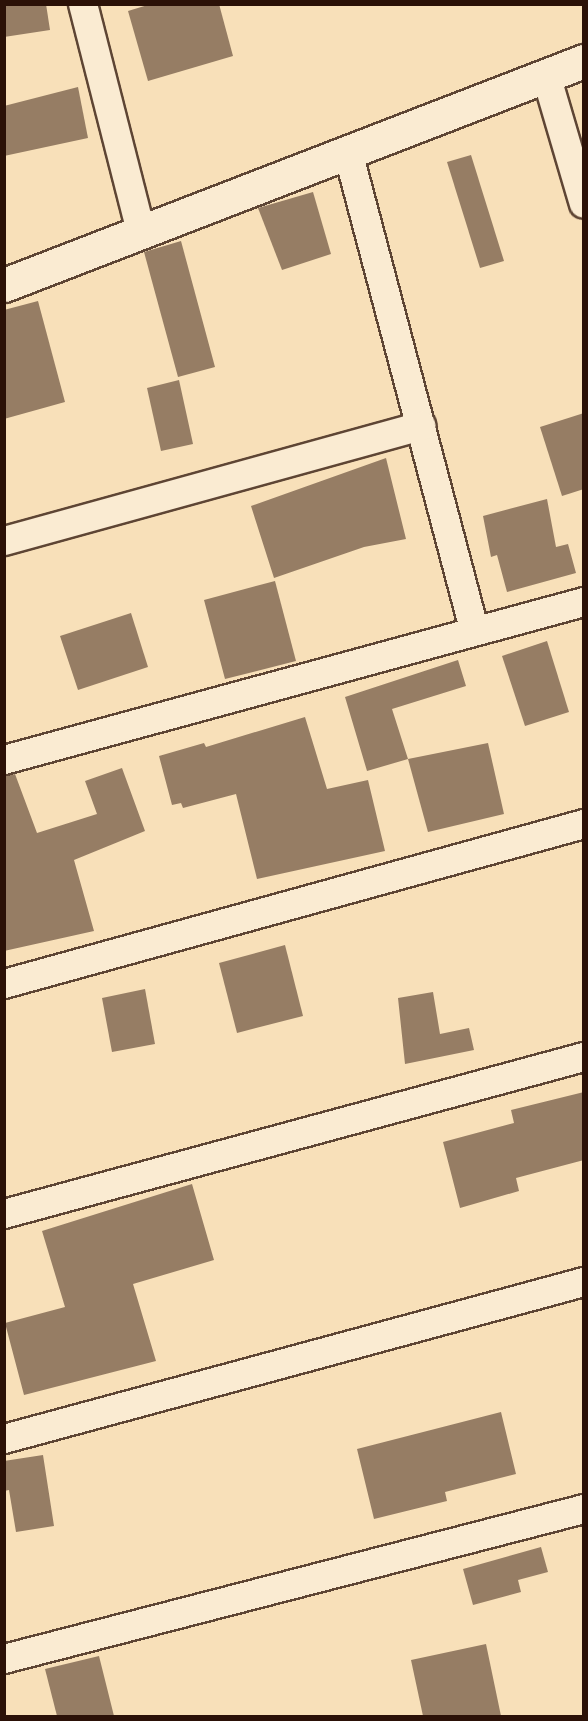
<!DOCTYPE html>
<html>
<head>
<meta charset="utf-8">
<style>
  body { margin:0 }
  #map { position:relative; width:588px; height:1721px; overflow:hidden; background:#f8e0b9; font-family:"IM FELL English",serif }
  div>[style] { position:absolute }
  .building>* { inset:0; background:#967d64 }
  .roads { filter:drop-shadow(2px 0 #5e4534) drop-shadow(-2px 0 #5e4534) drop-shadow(0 2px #5e4534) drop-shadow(0 -2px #5e4534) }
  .street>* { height:28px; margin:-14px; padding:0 14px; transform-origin:14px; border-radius:14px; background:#faebd2 }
  .secondary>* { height:33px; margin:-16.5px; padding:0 16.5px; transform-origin:16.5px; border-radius:16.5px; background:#faebd2 }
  span { translate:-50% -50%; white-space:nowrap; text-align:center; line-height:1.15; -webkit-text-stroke:6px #faebd2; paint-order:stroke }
  .frame { position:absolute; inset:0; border:6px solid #2b1107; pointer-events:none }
</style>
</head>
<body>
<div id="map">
  <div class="building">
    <i style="clip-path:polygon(4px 4px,46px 4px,50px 30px,4px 37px)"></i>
    <i style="clip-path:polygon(151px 4px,219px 4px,233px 56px,148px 81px,128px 11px)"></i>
    <i style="clip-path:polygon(78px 87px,88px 138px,4px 156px,4px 106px)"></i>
    <i style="clip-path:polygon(471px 155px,504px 261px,480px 268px,447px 162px)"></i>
    <i style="clip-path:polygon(313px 192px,331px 254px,282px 270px,258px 208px)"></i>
    <i style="clip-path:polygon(181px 241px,215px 367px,178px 377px,144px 252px)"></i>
    <i style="clip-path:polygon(38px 301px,65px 402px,4px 419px,4px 310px)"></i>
    <i style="clip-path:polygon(179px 380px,193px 444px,161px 451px,147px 388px)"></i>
    <i style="clip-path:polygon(584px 413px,584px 489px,562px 496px,540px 427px)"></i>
    <i style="clip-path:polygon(386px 458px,406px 539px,364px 547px,274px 578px,251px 506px)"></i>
    <i style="clip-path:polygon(547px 499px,556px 547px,568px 544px,576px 573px,507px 592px,497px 555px,491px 557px,483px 516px)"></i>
    <i style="clip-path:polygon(275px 581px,296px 661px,225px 679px,204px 600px)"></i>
    <i style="clip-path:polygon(131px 613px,148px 667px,78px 690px,60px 636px)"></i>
    <i style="clip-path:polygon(547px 641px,569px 712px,525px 726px,502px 656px)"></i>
    <i style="clip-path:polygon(458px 660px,466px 686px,392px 709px,408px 759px,367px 771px,345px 697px)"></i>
    <i style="clip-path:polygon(305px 717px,327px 789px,368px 780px,385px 851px,257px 879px,236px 794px,183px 808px,181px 803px,172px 805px,159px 756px,204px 743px,206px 747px)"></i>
    <i style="clip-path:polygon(488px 743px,504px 814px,428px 832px,408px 759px)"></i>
    <i style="clip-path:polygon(122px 768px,145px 831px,74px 860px,94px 931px,4px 951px,4px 776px,15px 774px,37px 833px,97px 814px,85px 781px)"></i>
    <i style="clip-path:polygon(285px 945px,303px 1016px,237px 1033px,219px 963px)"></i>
    <i style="clip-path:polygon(145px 989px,155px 1044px,112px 1052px,102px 998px)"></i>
    <i style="clip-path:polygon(433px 992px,440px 1034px,469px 1028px,474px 1050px,405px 1064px,398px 998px)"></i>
    <i style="clip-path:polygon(584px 1092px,584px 1160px,516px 1178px,519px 1191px,460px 1208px,443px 1142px,514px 1123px,511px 1110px)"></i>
    <i style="clip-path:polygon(192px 1184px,214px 1260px,133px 1284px,156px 1361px,24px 1395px,5px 1323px,65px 1307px,42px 1231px)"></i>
    <i style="clip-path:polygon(501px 1412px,516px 1474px,445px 1492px,447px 1501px,374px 1519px,357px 1449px)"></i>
    <i style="clip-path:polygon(43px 1455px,54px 1526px,16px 1532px,9px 1490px,4px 1491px,4px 1461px)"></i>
    <i style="clip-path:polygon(541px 1547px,548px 1572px,518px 1580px,521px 1592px,473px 1605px,463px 1569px)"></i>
    <i style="clip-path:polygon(486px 1644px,501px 1716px,423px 1716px,411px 1660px)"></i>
    <i style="clip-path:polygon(99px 1656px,114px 1716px,57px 1716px,45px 1669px)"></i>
  </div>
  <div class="roads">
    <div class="street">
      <i style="left:83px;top:4px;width:234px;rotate:75.7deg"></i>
      <i style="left:546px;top:75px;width:134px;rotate:73.6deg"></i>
      <i style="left:348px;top:152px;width:496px;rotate:75.2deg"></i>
      <i style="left:4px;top:541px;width:433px;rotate:-15.4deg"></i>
      <i style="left:4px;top:760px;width:601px;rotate:-15.24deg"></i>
      <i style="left:4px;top:984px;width:602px;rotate:-15.42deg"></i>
      <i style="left:4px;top:1214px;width:601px;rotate:-15.15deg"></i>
      <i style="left:4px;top:1439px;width:601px;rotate:-15.15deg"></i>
      <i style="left:4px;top:1659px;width:599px;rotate:-14.5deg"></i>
    </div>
    <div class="secondary">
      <i style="left:4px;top:285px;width:622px;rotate:-21.12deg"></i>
    </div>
  </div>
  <div class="frame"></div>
</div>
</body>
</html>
